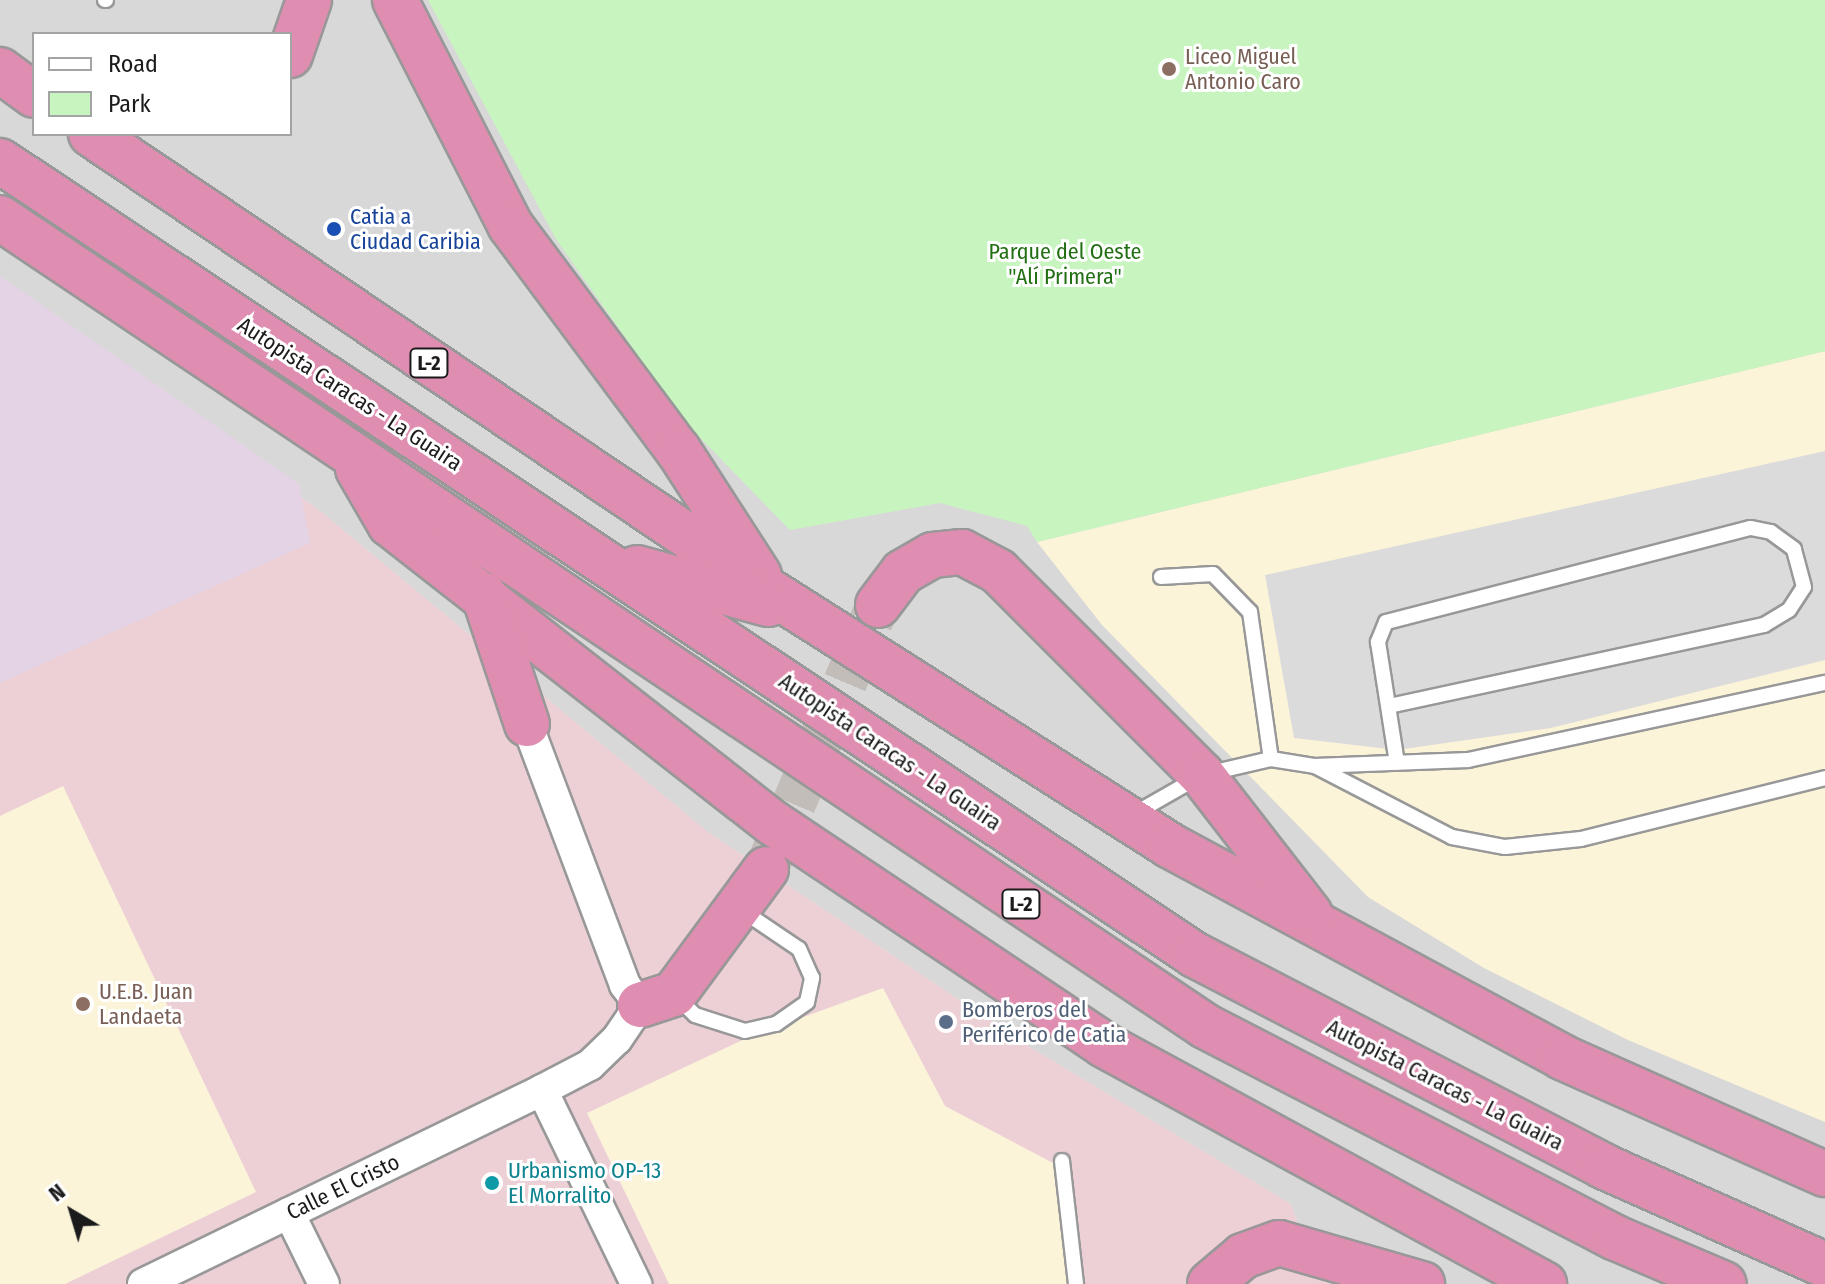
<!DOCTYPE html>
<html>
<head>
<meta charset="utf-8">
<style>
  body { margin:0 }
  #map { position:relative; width:1825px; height:1284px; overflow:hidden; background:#ece6e1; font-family:"Fira Sans Condensed",sans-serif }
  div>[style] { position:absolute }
  .residential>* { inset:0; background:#d9d8d8 }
  .commercial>* { inset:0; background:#ecd0d6 }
  .industrial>* { inset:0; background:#e4d3e4 }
  .education>* { inset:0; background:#fcf4d9 }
  .park>* { inset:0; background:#c8f5bf }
  .parking>* { inset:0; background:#dbdbdb }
  .highway-tunnel>* { height:44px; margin-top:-22px; transform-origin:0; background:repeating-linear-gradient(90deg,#c2bdb9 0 44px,transparent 0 66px) }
  .roads { filter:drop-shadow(2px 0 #989898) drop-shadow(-2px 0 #989898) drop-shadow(0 2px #989898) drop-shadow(0 -2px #989898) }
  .lane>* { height:14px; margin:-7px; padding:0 7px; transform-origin:7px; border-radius:7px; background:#fff }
  .street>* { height:30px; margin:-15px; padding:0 15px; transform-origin:15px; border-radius:15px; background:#fff }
  .highway>* { height:44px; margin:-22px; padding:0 22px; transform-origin:22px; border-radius:22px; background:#df8db0 }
  .dots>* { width:22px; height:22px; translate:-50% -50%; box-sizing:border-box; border:4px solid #fff; border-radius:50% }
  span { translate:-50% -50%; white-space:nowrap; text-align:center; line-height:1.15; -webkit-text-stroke:6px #fff; paint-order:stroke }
  .shield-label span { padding:2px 6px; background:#fff; border:2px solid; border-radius:6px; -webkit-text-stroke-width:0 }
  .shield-label { font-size:20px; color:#1b1b1b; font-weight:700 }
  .education-label { font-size:22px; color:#785e54 }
  .left { translate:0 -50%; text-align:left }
  .transit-label { font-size:22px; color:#164399 }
  .park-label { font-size:22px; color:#216f12 }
  .street-label { font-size:22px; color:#1b1b1b }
  .service-label { font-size:22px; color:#4e5e75 }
  .culture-label { font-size:22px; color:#0d838f }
  .legend { position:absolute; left:32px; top:32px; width:260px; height:104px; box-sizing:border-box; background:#fff; border:2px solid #a4a4a4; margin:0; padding:10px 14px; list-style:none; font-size:24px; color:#1b1b1b }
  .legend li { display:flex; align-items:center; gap:16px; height:40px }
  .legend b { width:40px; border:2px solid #a4a4a4 }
  .north { position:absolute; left:32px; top:1172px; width:80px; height:80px; -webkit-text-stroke:6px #fff; paint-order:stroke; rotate:322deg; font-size:22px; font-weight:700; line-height:32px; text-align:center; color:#1b1b1b }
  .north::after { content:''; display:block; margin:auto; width:28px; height:36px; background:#1b1b1b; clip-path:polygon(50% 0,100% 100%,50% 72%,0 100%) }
</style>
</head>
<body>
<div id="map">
  <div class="residential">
    <i style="clip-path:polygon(evenodd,0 0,1825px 0,1825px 1284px,1344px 1284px,1315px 1273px,1291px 1204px,1028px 1046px,708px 832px,320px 511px,0 282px,0 0,34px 34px,290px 34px,290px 134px,34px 134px,34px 34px)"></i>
  </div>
  <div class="commercial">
    <i style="clip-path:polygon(0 282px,320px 511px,708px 832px,1028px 1046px,1291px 1204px,1315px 1273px,1344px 1284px,0 1284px)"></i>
  </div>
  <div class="industrial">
    <i style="clip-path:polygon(0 276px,299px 484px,310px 543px,0 683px)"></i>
  </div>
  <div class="education">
    <i style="clip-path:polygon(1825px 351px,1825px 1122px,1628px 1040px,1484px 968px,1368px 897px,1102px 625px,1037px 542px)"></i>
    <i style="clip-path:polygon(63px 786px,256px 1192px,65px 1284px,0 1284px,0 816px)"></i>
    <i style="clip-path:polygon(883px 988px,945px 1106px,1055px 1164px,1076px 1284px,669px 1284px,587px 1113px,749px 1037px)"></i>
  </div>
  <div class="park">
    <i style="clip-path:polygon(428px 0,1825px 0,1825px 351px,1037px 542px,1027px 526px,940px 503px,790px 530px,684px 421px,556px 239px)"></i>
  </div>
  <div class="parking">
    <i style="clip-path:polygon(1825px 451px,1825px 660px,1551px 728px,1397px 750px,1294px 738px,1265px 575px)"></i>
  </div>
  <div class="highway-tunnel">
    <i style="left:768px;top:865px;width:282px;rotate:-67.1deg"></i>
  </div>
  <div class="roads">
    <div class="lane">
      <i style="left:105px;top:0;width:1px"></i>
      <i style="left:1161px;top:577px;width:52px;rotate:-3.3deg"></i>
      <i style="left:1213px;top:574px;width:53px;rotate:45.8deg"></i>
      <i style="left:1250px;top:612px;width:148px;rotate:81.9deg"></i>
      <i style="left:1389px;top:706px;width:384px;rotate:-12.2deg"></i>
      <i style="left:1764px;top:625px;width:29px;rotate:-31deg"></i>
      <i style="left:1789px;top:610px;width:27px;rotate:-57deg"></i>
      <i style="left:1804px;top:587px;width:39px;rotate:-105deg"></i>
      <i style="left:1794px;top:549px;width:29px;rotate:-144deg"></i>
      <i style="left:1771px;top:532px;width:21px;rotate:-169deg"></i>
      <i style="left:1750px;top:528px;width:376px;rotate:165.5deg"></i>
      <i style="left:1386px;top:622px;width:22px;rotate:112deg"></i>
      <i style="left:1378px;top:642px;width:122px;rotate:81.1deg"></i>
      <i style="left:1315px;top:766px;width:153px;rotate:-2.2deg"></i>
      <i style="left:1468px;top:760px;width:365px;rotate:-12.2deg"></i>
      <i style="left:1134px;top:814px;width:78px;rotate:-29.8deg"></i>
      <i style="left:1202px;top:775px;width:71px;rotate:-13.1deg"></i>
      <i style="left:1271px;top:759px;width:45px;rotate:9deg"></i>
      <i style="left:1315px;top:766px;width:154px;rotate:27.4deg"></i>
      <i style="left:1452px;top:837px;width:54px;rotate:10.7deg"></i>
      <i style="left:1505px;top:847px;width:76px;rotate:-6deg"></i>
      <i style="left:1581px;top:839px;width:252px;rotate:-14deg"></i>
      <i style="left:676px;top:996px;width:27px;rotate:45deg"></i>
      <i style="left:695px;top:1015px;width:52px;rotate:17.7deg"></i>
      <i style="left:745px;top:1031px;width:32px;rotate:-13deg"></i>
      <i style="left:776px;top:1024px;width:38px;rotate:-35deg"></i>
      <i style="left:807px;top:1002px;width:25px;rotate:-78deg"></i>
      <i style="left:812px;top:978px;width:32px;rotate:-114deg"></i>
      <i style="left:799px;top:949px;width:71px;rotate:-145.9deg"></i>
      <i style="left:1062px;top:1161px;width:124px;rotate:83.5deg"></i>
    </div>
    <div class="street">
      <i style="left:542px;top:1090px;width:216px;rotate:64.1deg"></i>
      <i style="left:289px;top:1213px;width:79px;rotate:63.8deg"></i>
      <i style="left:143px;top:1284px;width:444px;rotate:-25.9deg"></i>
      <i style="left:542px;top:1090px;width:54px;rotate:-27.5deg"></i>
      <i style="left:590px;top:1065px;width:37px;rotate:-44deg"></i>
      <i style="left:617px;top:1039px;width:41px;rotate:-55.9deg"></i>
      <i style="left:640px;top:1005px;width:25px;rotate:-127deg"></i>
      <i style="left:625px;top:985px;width:279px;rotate:-110.6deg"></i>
    </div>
    <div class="highway">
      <i style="left:395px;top:0;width:253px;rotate:62.9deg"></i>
      <i style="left:510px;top:225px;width:281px;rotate:53.3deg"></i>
      <i style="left:678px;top:450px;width:149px;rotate:57.1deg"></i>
      <i style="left:290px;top:55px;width:58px;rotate:-70.9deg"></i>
      <i style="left:0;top:70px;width:42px;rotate:36.3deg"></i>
      <i style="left:91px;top:134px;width:818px;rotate:33.98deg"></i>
      <i style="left:769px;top:591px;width:474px;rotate:32.4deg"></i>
      <i style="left:1169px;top:845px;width:447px;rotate:28.3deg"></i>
      <i style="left:1562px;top:1057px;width:288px;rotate:24deg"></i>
      <i style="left:0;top:161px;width:1435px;rotate:33.6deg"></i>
      <i style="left:1195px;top:955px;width:459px;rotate:27.3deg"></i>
      <i style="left:1603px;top:1166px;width:243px;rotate:24deg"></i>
      <i style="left:0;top:218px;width:1451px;rotate:33.84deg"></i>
      <i style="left:1205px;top:1026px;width:462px;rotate:27.3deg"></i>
      <i style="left:1616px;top:1238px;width:117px;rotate:23.1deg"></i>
      <i style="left:358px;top:469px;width:64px;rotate:59.8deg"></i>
      <i style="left:390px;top:524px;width:486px;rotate:38deg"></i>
      <i style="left:773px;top:823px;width:399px;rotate:33.8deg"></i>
      <i style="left:1104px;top:1045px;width:501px;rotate:28.51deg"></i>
      <i style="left:637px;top:568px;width:136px;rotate:15.4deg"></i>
      <i style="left:484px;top:595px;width:136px;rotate:71.6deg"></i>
      <i style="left:878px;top:605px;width:41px;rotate:-52.9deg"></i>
      <i style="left:903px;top:572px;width:34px;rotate:-30deg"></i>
      <i style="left:933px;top:555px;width:29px;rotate:-6deg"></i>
      <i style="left:962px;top:552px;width:41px;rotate:27.8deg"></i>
      <i style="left:998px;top:571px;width:288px;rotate:45deg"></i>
      <i style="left:1202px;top:775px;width:176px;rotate:52.2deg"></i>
      <i style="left:640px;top:1005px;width:36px;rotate:-18deg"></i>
      <i style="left:674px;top:994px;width:155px;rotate:-53.6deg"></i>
      <i style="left:1210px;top:1284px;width:43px;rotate:-40.3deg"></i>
      <i style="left:1243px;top:1256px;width:38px;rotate:-20deg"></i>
      <i style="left:1279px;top:1243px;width:149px;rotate:16deg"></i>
    </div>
  </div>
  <div class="dots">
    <i style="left:1169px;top:69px;background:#8d6e63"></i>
    <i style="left:334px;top:229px;background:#1a4fb4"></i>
    <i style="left:83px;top:1004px;background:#8d6e63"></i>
    <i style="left:946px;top:1022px;background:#5c6f8a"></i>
    <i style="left:492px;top:1183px;background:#0f9aa8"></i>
  </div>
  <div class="shield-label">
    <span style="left:429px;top:363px">L-2</span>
    <span style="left:1021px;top:904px">L-2</span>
  </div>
  <div class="education-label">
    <span class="left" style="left:1185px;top:69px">Liceo Miguel<br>Antonio Caro</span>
    <span class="left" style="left:99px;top:1004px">U.E.B. Juan<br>Landaeta</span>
  </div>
  <div class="transit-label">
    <span class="left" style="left:350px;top:229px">Catia a<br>Ciudad Caribia</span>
  </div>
  <div class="park-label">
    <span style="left:1065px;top:264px">Parque del Oeste<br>"Alí Primera"</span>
  </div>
  <div class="street-label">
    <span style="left:350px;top:394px;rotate:33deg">Autopista Caracas - La Guaira</span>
    <span style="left:890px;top:752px;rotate:34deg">Autopista Caracas - La Guaira</span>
    <span style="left:1445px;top:1085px;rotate:27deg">Autopista Caracas - La Guaira</span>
    <span style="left:343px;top:1187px;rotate:-26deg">Calle El Cristo</span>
  </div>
  <div class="service-label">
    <span class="left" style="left:962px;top:1022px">Bomberos del<br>Periférico de Catia</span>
  </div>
  <div class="culture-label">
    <span class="left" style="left:508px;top:1183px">Urbanismo OP-13<br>El Morralito</span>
  </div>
  <ul class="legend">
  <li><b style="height:10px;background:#fff"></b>Road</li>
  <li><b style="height:22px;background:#c8f5bf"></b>Park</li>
  </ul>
  <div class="north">N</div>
</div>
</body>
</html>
